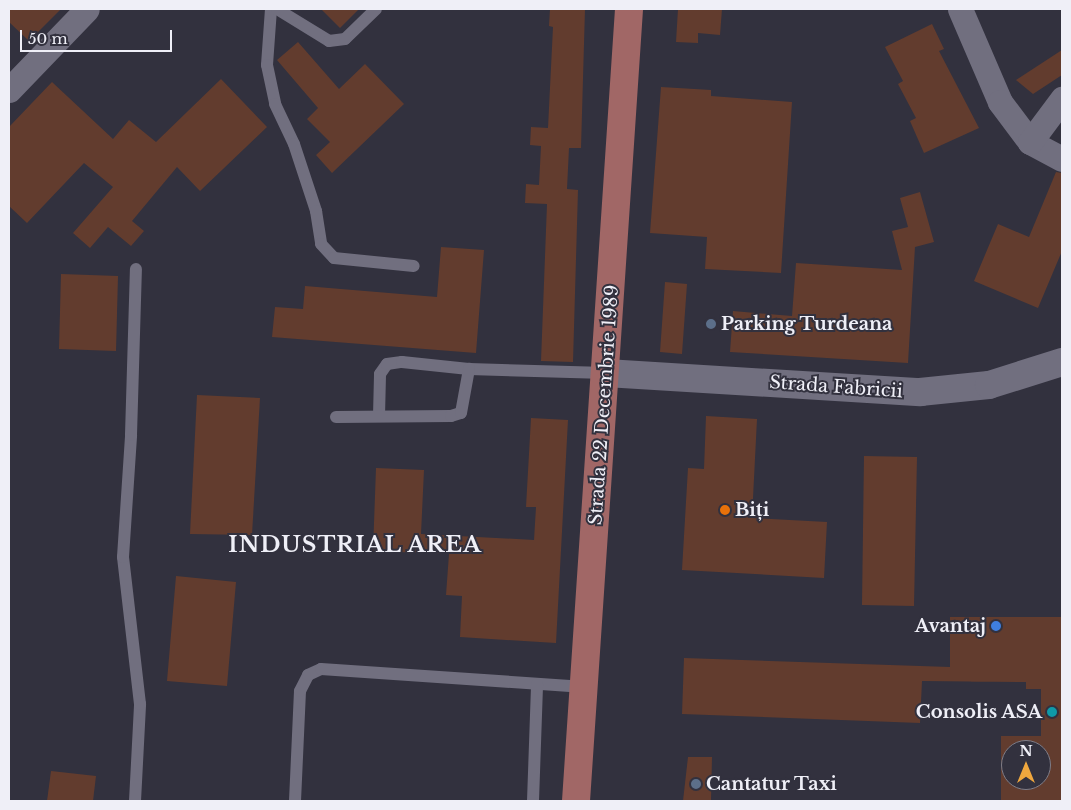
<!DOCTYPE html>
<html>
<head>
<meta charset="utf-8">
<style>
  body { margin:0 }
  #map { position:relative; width:1071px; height:810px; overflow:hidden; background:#32313e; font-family:"Libre Baskerville",serif }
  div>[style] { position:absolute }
  .building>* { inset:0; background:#623c2e }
  .service>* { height:12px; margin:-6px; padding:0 6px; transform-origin:6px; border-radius:6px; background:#716f7f }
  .minor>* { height:25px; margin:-12.5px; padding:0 12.5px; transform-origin:12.5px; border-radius:12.5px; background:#716f7f }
  .tertiary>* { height:28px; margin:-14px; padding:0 14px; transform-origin:14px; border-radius:14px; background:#716f7f }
  .primary>* { height:28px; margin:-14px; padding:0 14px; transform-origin:14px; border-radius:14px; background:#a16766 }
  .dots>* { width:14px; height:14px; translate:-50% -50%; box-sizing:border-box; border:2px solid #32313e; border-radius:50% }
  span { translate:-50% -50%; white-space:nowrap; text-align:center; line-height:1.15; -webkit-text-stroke:4px #32313e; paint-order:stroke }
  .poi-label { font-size:18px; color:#efeff7; font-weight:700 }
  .left { translate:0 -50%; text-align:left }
  .right { translate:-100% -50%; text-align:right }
  .street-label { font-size:18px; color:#efeff7 }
  .district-label { font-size:22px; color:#efeff7; font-weight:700; letter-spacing:1px }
  .frame { position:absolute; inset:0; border:10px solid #efeff7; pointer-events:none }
  .north { position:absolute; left:1001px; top:740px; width:50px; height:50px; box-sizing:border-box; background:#32313e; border:1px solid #7e7d88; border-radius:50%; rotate:0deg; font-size:14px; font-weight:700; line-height:20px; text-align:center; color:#efeff7 }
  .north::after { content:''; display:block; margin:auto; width:18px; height:22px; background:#efa73e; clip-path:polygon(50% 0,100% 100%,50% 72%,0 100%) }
  .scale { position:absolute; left:20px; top:30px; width:152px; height:22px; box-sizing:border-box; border:2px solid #efeff7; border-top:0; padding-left:6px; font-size:15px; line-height:18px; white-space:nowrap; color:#efeff7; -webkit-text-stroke:4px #32313e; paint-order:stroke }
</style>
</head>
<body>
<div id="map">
  <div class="building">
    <i style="clip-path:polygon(9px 9px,61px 9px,29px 41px,9px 22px)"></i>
    <i style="clip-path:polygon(321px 9px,359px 9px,340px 28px)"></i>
    <i style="clip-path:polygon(550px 9px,585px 9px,581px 148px,569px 148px,567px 189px,578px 190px,573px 362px,541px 361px,547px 204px,525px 203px,526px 184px,539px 185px,541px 146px,530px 145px,531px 127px,548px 128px,553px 27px,549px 26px)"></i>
    <i style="clip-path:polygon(678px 9px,722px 9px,720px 35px,698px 33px,698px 43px,676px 42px)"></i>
    <i style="clip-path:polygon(932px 24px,944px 49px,939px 51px,979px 128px,924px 153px,910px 121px,916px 118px,898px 84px,903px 81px,885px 47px)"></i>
    <i style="clip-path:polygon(298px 42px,339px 89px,365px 64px,404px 104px,332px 173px,316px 155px,330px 142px,307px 119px,318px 108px,277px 60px)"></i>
    <i style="clip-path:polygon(1062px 50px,1062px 75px,1033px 94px,1016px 80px)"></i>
    <i style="clip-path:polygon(221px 79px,267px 127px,200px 191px,177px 167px,132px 221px,144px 231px,131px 246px,108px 227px,90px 248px,73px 233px,113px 187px,84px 163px,27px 223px,9px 206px,9px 127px,52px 82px,113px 139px,129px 120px,156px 142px)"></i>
    <i style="clip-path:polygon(661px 87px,711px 90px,711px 96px,792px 102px,781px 273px,705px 269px,707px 237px,650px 233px)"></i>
    <i style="clip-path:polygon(1056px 172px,1062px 173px,1062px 251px,1038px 308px,974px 281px,998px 224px,1029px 237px)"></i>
    <i style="clip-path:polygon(920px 192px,934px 242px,915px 247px,908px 363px,730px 352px,733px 311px,792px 316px,796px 263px,902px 270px,892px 231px,908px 227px,900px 198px)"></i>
    <i style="clip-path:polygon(441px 247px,484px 250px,476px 353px,272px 337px,275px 307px,303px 309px,305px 286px,437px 297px)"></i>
    <i style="clip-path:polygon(61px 274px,118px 276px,116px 351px,59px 349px)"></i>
    <i style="clip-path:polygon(665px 282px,687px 284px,682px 354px,660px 352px)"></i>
    <i style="clip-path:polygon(197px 395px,260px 398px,252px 535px,190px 534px)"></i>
    <i style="clip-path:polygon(706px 416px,757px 419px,752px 518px,827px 522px,824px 578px,682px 570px,688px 468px,704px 469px)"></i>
    <i style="clip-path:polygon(531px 418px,568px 420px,556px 643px,460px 637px,462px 596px,446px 595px,449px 554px,373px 551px,376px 468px,424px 470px,421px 534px,534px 540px,536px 507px,526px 507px)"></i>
    <i style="clip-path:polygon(864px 456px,917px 457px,914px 606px,862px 605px)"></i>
    <i style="clip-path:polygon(176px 576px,236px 582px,227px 686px,167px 681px)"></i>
    <i style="clip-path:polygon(evenodd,950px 617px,1062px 617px,1062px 801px,1001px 801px,1001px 736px,1041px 736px,1041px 689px,1026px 689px,1026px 682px,922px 681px,920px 723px,682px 714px,684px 658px,950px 667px,950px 617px,1011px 750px,1041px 750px,1041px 780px,1011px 780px,1011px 750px)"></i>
    <i style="clip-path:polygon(688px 757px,712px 757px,711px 801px,683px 801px)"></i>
    <i style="clip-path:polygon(51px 771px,96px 776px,93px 801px,47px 801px)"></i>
  </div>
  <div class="service">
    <i style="left:271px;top:9px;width:56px;rotate:94.1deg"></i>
    <i style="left:267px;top:65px;width:40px;rotate:78deg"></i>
    <i style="left:275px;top:104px;width:44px;rotate:64.6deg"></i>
    <i style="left:294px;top:144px;width:71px;rotate:71.8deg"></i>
    <i style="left:316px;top:211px;width:33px;rotate:81deg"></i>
    <i style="left:321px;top:244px;width:19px;rotate:47deg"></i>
    <i style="left:334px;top:258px;width:80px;rotate:5.7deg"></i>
    <i style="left:277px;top:9px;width:61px;rotate:31.6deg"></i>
    <i style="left:329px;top:41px;width:16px;rotate:-7deg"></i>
    <i style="left:345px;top:39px;width:43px;rotate:-44.1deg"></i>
    <i style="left:379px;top:416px;width:42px;rotate:-88.6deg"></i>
    <i style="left:380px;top:374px;width:12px;rotate:-55deg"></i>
    <i style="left:387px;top:364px;width:15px;rotate:-8deg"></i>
    <i style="left:402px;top:362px;width:67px;rotate:6deg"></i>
    <i style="left:469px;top:369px;width:137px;rotate:1.7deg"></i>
    <i style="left:336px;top:417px;width:115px;rotate:-0.5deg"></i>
    <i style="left:451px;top:416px;width:10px;rotate:-17deg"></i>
    <i style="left:461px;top:413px;width:45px;rotate:-79.7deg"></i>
    <i style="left:135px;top:801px;width:97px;rotate:-87deg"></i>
    <i style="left:140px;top:704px;width:148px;rotate:-96.6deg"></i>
    <i style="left:123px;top:557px;width:122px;rotate:-86.2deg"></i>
    <i style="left:131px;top:435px;width:166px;rotate:-88.3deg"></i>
    <i style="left:295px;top:801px;width:110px;rotate:-87.4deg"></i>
    <i style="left:300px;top:691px;width:18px;rotate:-63deg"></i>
    <i style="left:308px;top:675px;width:14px;rotate:-25deg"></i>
    <i style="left:321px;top:669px;width:264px;rotate:3.9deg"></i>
    <i style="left:533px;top:801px;width:117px;rotate:-88deg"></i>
  </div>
  <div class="minor">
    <i style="left:960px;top:9px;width:101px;rotate:66.7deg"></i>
    <i style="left:1000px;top:102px;width:50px;rotate:53.1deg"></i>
    <i style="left:1030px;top:142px;width:36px;rotate:28deg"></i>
    <i style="left:9px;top:90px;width:112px;rotate:-46.1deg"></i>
    <i style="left:1030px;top:142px;width:54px;rotate:-53.3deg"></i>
  </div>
  <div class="tertiary">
    <i style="left:606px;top:373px;width:315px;rotate:3.5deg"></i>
    <i style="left:920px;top:392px;width:69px;rotate:-5.8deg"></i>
    <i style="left:989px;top:385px;width:77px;rotate:-17.5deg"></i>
  </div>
  <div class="primary">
    <i style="left:576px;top:801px;width:794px;rotate:-86.17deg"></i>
  </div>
  <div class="dots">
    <i style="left:711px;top:324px;background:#5c6f8a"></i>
    <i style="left:725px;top:510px;background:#e8710a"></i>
    <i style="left:996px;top:626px;background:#3f7fe0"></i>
    <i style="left:1052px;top:712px;background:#0f9aa8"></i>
    <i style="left:696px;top:784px;background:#5c6f8a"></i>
  </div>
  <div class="poi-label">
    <span class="left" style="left:721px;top:324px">Parking Turdeana</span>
    <span class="left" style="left:735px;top:510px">Biți</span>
    <span class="right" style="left:986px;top:626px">Avantaj</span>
    <span class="right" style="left:1042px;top:712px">Consolis ASA</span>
    <span class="left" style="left:706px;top:784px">Cantatur Taxi</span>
  </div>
  <div class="street-label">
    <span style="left:836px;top:387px;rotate:4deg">Strada Fabricii</span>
    <span style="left:604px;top:405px;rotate:-86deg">Strada 22 Decembrie 1989</span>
  </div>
  <div class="district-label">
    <span style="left:355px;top:545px">INDUSTRIAL AREA</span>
  </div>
  <div class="frame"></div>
  <div class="north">N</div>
  <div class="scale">50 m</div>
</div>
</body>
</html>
